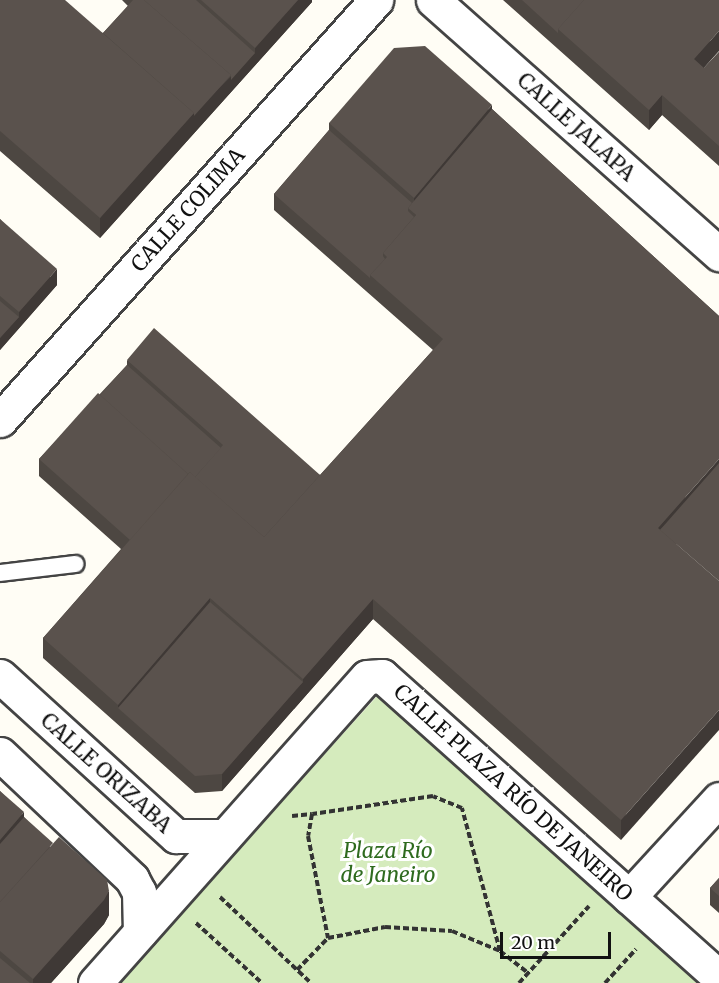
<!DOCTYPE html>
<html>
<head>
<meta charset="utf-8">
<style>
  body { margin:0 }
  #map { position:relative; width:719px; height:983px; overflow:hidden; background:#fffdf5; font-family:Merriweather,serif }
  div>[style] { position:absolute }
  .green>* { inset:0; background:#d5ebbd }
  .path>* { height:4px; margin-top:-2px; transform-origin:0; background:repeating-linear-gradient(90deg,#333 0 6px,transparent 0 9px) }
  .roads { filter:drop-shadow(2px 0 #444) drop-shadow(-2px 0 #444) drop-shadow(0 2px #444) drop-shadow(0 -2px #444) }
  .service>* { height:16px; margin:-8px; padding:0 8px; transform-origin:8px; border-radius:8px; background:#fff }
  .minor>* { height:33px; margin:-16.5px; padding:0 16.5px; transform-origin:16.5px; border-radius:16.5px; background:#fff }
  .tertiary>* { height:33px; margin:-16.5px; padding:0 16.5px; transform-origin:16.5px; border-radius:16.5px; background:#fff }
  .wall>* { inset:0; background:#4d4742 }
  .shaded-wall>* { inset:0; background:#3f3936 }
  .building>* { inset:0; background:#5a524d }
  span { translate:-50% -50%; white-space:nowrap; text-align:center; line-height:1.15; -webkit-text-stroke:6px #fff; paint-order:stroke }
  .street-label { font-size:21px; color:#111 }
  .park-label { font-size:21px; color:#2f6b1f; font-style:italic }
  .scale { position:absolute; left:500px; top:932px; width:111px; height:27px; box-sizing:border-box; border:3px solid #111; border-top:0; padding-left:8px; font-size:18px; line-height:21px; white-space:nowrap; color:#111; -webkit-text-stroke:4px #fff; paint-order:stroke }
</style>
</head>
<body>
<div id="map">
  <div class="green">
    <i style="clip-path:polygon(379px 694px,702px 983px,118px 983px)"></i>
  </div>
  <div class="path">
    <i style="left:292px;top:816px;width:20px;rotate:-6deg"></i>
    <i style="left:220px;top:897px;width:125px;rotate:43.4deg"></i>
    <i style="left:196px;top:923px;width:89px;rotate:42.3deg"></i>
    <i style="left:500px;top:951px;width:148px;rotate:-104.9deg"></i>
    <i style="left:462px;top:808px;width:31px;rotate:-158deg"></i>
    <i style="left:433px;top:796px;width:122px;rotate:171.5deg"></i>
    <i style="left:312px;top:814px;width:22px;rotate:100deg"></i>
    <i style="left:308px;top:836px;width:104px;rotate:78.9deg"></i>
    <i style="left:328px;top:938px;width:58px;rotate:-10.9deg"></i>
    <i style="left:385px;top:927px;width:67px;rotate:3.4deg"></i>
    <i style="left:452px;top:931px;width:52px;rotate:22.6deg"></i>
    <i style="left:500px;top:951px;width:36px;rotate:38deg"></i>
    <i style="left:297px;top:970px;width:45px;rotate:-45.9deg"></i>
    <i style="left:519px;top:983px;width:104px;rotate:-47.7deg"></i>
    <i style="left:605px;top:983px;width:46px;rotate:-47.6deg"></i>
  </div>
  <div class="roads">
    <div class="service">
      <i style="left:0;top:573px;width:76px;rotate:-6.8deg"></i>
    </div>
    <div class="minor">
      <i style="left:433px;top:0;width:383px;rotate:41.6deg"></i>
      <i style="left:0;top:420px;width:564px;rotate:-48.16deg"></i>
      <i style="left:629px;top:897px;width:133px;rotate:-47.4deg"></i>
    </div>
    <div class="tertiary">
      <i style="left:0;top:676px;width:238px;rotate:42.3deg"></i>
      <i style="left:176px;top:836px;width:49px"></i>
      <i style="left:0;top:754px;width:182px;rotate:43.4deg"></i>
      <i style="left:132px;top:879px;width:15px;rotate:62deg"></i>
      <i style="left:139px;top:892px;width:40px;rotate:88.6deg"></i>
      <i style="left:95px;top:983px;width:409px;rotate:-48.4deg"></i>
      <i style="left:367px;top:677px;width:15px;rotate:-4deg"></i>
      <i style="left:382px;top:676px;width:452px;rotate:41.8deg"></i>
    </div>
  </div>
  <div class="wall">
    <i style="clip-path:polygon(0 0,103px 33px,128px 6px,122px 0,312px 0,312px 2px,100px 238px,0 151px)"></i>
    <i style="clip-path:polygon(503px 0,719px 0,704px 68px,719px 52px,719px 166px,662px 115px,649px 130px)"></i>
    <i style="clip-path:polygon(492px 109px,719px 316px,621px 840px,373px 619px,222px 791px,195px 793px,43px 658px,43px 638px,121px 549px,39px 476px,39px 459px,127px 365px,127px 360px,320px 475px,433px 350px,274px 210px,274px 194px,329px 130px,329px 123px)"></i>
    <i style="clip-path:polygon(0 219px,57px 285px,0 350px)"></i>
    <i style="clip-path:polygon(0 791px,24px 817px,109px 915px,104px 924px,51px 983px,0 983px)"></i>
    <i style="clip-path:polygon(719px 878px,719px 913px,710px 905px,710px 888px)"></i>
  </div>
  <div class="shaded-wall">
    <i style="clip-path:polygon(298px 0,312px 0,312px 2px,100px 238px,100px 218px,194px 113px,255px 53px,255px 48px)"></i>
    <i style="clip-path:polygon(719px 31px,719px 51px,694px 79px,694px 59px)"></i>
    <i style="clip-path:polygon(662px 95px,662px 115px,649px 130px,649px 110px)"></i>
    <i style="clip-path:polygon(492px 105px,492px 129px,387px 260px,416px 215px,414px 213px,414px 198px)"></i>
    <i style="clip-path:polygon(57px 269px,57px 285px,0 350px,0 338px,19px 317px,19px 312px)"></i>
    <i style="clip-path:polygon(719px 459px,719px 479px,658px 531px,658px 528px)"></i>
    <i style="clip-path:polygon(210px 598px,210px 618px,118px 708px,118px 705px)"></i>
    <i style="clip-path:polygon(373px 599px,373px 619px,222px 791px,222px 774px,303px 682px,303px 679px)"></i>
    <i style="clip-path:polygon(719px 710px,719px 730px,621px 840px,621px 820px)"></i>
    <i style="clip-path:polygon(24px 812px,24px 829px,0 857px,0 840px)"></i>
    <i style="clip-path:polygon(109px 891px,109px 915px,104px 924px,51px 983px,33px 983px,33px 979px)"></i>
  </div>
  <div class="building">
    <i style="clip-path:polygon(0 0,65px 0,194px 113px,100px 218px,0 131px)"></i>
    <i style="clip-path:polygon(133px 0,144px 0,231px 75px,194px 116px,194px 113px,103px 33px)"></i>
    <i style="clip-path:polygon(144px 0,196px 0,255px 53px,231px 80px,231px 75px)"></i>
    <i style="clip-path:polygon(201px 0,298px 0,255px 48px)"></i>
    <i style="clip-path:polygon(522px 0,584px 0,558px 29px,558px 33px)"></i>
    <i style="clip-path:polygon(584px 0,719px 0,719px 31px,694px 59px,704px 68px,719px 52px,719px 146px,662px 95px,649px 110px,558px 29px)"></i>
    <i style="clip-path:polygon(425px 46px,492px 105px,414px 198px,329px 123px,394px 48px)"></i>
    <i style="clip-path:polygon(492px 109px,719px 316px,719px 459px,658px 528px,719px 581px,719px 710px,621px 820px,373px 599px,303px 679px,210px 598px,118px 705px,43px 638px,190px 472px,264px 537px,443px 339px,370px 275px,387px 257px,383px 253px,416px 215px,408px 208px)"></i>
    <i style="clip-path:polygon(329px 130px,412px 203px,408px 208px,408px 211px,414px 217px,383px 253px,383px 256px,385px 259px,370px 275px,370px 278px,274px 194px)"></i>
    <i style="clip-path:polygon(0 219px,57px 269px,19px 312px,0 296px)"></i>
    <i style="clip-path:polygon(0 301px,19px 317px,0 338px)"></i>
    <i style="clip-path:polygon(154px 328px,320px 475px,264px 537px,195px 477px,223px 445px,127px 360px)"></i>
    <i style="clip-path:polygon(127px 365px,221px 448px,195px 477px,190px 472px,188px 474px,100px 395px)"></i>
    <i style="clip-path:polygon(98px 393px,188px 474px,130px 540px,39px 459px)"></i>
    <i style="clip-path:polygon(719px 463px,719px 581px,660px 530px)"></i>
    <i style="clip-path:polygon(210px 602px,303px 682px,222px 774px,195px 776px,118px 708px)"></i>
    <i style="clip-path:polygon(0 791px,24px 812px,0 840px)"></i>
    <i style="clip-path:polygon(24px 817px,53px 843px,0 902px,0 844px)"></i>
    <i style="clip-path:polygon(59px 837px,107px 880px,109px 891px,104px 900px,33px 979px,0 951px,0 902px)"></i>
    <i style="clip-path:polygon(719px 878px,719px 896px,710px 888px)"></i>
    <i style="clip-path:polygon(0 958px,30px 983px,0 983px)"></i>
  </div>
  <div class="street-label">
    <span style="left:576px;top:127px;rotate:42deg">CALLE JALAPA</span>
    <span style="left:188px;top:210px;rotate:-48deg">CALLE COLIMA</span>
    <span style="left:106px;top:773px;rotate:42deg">CALLE ORIZABA</span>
    <span style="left:513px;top:793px;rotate:42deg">CALLE PLAZA RÍO DE JANEIRO</span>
  </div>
  <div class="park-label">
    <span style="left:388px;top:863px">Plaza Río<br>de Janeiro</span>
  </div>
  <div class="scale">20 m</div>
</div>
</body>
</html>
